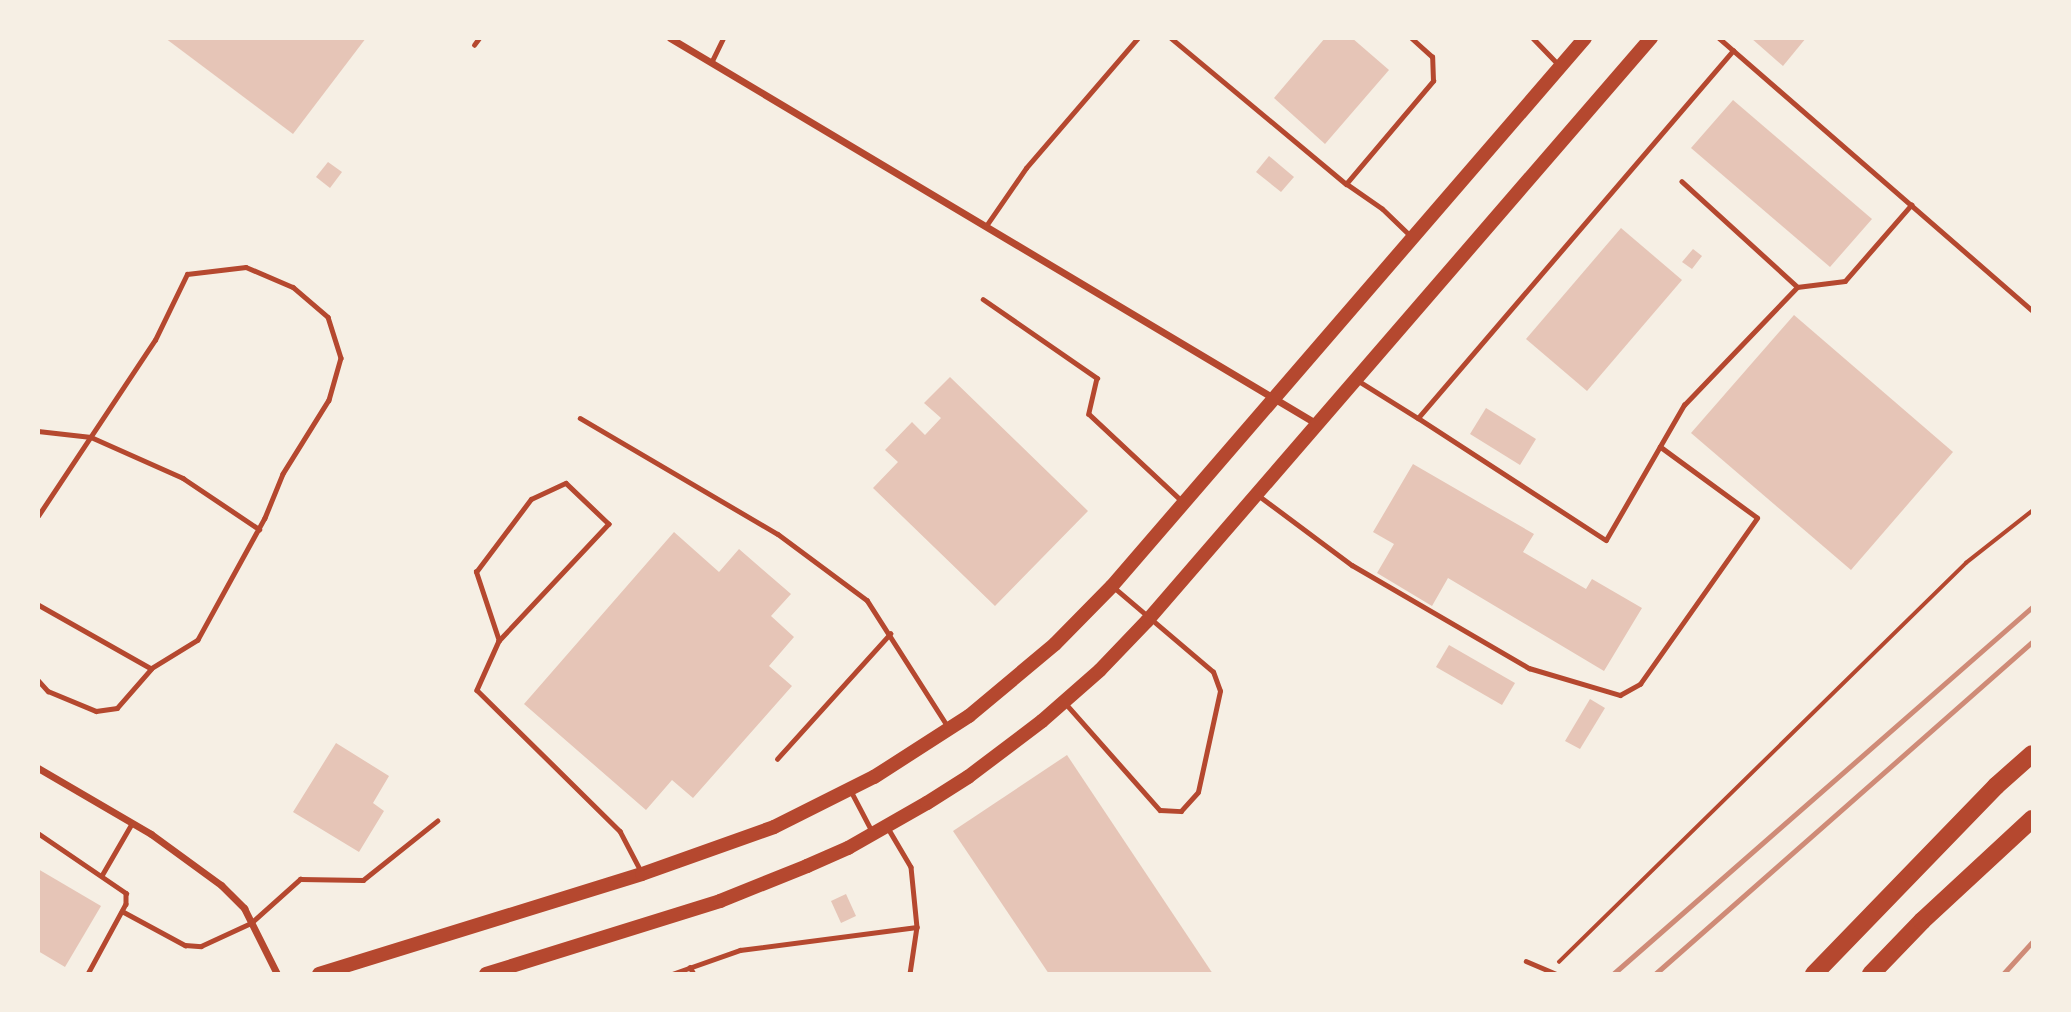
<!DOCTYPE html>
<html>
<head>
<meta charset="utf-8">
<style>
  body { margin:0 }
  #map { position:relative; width:2071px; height:1012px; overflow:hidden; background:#f6efe4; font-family:"Varela Round",sans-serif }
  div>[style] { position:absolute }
  .building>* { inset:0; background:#e6c5b7 }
  .path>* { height:3.5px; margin:-1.75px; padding:0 1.75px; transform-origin:1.75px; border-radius:1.75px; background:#b5482f }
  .service>* { height:4.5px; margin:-2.25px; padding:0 2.25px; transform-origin:2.25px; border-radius:2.25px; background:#b5482f }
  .minor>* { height:7px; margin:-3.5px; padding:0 3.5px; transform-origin:3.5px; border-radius:3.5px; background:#b5482f }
  .secondary>* { height:14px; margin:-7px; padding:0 7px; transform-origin:7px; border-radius:7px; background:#b5482f }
  .motorway>* { height:18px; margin:-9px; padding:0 9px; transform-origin:9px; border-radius:9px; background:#b5482f }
  .rail>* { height:5px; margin:-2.5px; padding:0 2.5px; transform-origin:2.5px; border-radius:2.5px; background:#cf8b77 }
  span { translate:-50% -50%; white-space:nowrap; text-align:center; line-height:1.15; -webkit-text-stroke:5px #f6efe4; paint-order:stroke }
  .frame { position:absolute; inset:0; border:40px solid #f6efe4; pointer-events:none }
</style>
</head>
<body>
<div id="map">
  <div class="building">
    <i style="clip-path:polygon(165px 38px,366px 38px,293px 134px)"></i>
    <i style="clip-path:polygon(1325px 38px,1352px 38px,1389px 70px,1325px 144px,1274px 98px)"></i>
    <i style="clip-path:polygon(1751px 38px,1806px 38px,1783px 66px)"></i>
    <i style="clip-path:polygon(1733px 100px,1872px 219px,1830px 267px,1691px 148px)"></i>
    <i style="clip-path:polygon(1269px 156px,1294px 177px,1281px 192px,1256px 172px)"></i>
    <i style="clip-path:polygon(328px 162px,342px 172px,330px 188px,316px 177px)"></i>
    <i style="clip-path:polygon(1621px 228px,1682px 280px,1587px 391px,1526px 339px)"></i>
    <i style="clip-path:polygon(1693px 249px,1702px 256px,1692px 269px,1682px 262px)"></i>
    <i style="clip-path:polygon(1794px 315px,1953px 452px,1851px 570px,1691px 433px)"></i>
    <i style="clip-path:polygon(950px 377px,1088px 511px,995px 606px,873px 488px,898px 462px,885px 450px,912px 422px,925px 435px,941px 418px,924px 403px)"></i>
    <i style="clip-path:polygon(1486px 408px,1536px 439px,1520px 465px,1470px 434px)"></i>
    <i style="clip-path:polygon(1413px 464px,1534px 534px,1523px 552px,1586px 589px,1592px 579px,1642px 608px,1604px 671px,1448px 578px,1432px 606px,1377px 573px,1394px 544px,1373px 532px)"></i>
    <i style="clip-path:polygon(674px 532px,719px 572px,739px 549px,791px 594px,771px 616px,794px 637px,769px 666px,792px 686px,693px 798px,672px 780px,646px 810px,524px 704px)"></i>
    <i style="clip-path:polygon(1449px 645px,1515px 683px,1502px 705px,1436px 667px)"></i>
    <i style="clip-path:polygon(1590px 699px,1605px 708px,1580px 749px,1565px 741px)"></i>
    <i style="clip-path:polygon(336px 743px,389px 776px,373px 803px,384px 811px,359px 852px,293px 812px)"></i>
    <i style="clip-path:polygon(1067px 755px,1213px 974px,1049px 974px,953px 831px)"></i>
    <i style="clip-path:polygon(38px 869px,101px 906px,65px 967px,38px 951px)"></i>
    <i style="clip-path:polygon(846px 894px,856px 916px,841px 923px,831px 901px)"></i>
  </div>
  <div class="path">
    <i style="left:1559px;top:962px;width:570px;rotate:-44.43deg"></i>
    <i style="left:1966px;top:563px;width:84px;rotate:-38.2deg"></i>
  </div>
  <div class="service">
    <i style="left:1171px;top:38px;width:228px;rotate:39.8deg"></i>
    <i style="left:1533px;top:38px;width:37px;rotate:46deg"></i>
    <i style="left:1719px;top:38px;width:415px;rotate:41deg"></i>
    <i style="left:474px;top:45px;width:9px;rotate:-54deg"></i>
    <i style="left:711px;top:63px;width:28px;rotate:-64deg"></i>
    <i style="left:986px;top:226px;width:70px;rotate:-55.4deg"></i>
    <i style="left:1026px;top:168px;width:172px;rotate:-49.3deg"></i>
    <i style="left:1409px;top:235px;width:37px;rotate:-136deg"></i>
    <i style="left:1382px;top:209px;width:44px;rotate:-145.2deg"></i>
    <i style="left:1346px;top:184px;width:135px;rotate:-49.8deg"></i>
    <i style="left:1433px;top:81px;width:24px;rotate:-92deg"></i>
    <i style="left:1432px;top:57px;width:28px;rotate:-138deg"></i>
    <i style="left:1797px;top:287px;width:48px;rotate:-7.1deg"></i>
    <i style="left:1845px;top:281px;width:101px;rotate:-49deg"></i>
    <i style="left:983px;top:299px;width:139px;rotate:34.7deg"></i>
    <i style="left:1097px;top:378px;width:37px;rotate:103deg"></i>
    <i style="left:1089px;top:414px;width:129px;rotate:43.1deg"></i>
    <i style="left:1357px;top:380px;width:72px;rotate:31.9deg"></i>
    <i style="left:1418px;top:418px;width:484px;rotate:-49.4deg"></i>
    <i style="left:580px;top:418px;width:229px;rotate:30.4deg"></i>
    <i style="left:778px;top:534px;width:111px;rotate:36.6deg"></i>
    <i style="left:867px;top:600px;width:148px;rotate:57.4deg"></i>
    <i style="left:1418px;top:418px;width:224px;rotate:33deg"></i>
    <i style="left:1606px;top:540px;width:156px;rotate:-60deg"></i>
    <i style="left:1684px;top:405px;width:163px;rotate:-46.2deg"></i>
    <i style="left:1797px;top:287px;width:156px;rotate:-137.6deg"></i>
    <i style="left:38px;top:431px;width:53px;rotate:6.5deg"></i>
    <i style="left:91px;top:437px;width:101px;rotate:24deg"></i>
    <i style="left:183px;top:478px;width:92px;rotate:33.9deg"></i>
    <i style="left:1258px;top:495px;width:117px;rotate:36.7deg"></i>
    <i style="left:1352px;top:565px;width:205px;rotate:30.2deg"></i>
    <i style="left:1529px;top:668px;width:95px;rotate:16.5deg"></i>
    <i style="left:1620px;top:695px;width:23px;rotate:-29deg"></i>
    <i style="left:1640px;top:684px;width:203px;rotate:-54.8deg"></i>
    <i style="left:1757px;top:518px;width:120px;rotate:-143.8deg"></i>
    <i style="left:38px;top:516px;width:211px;rotate:-56.4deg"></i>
    <i style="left:155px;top:340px;width:73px;rotate:-64.1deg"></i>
    <i style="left:187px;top:274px;width:59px;rotate:-6.8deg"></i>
    <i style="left:246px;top:267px;width:51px;rotate:23.1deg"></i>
    <i style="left:293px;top:287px;width:46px;rotate:40.6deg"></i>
    <i style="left:328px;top:317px;width:43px;rotate:72.4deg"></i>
    <i style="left:341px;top:358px;width:44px;rotate:105.9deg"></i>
    <i style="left:329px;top:400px;width:87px;rotate:121.9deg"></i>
    <i style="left:283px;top:474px;width:48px;rotate:112.2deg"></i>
    <i style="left:265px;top:518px;width:139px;rotate:118.8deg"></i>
    <i style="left:198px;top:640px;width:55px;rotate:148.3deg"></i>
    <i style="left:151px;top:669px;width:130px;rotate:-150.5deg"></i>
    <i style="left:499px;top:641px;width:73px;rotate:-108.4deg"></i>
    <i style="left:476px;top:572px;width:91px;rotate:-53deg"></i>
    <i style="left:531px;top:499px;width:38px;rotate:-25deg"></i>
    <i style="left:566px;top:483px;width:59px;rotate:43.6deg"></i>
    <i style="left:609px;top:524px;width:161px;rotate:133.2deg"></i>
    <i style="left:499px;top:641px;width:54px;rotate:114.2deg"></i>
    <i style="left:477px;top:690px;width:201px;rotate:44.6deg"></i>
    <i style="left:620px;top:831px;width:47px;rotate:62.4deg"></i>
    <i style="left:38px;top:680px;width:15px;rotate:48deg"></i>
    <i style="left:48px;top:691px;width:52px;rotate:22.6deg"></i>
    <i style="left:96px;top:711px;width:21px;rotate:-8deg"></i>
    <i style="left:117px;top:708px;width:52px;rotate:-48.9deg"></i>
    <i style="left:1067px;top:705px;width:140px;rotate:48.5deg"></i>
    <i style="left:1160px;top:810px;width:21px;rotate:3deg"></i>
    <i style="left:1181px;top:811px;width:25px;rotate:-48deg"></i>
    <i style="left:1198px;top:792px;width:103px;rotate:-77.7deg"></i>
    <i style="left:1220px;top:691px;width:20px;rotate:-110deg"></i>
    <i style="left:1213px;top:672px;width:128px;rotate:-139.7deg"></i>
    <i style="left:777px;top:759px;width:169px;rotate:-47.9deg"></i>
    <i style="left:851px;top:791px;width:47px;rotate:62.4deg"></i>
    <i style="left:888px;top:828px;width:45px;rotate:59.5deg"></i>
    <i style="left:911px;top:867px;width:60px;rotate:84.3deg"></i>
    <i style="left:917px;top:927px;width:48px;rotate:98.5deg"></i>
    <i style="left:38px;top:833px;width:107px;rotate:34.3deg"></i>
    <i style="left:126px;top:893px;width:11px;rotate:90deg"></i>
    <i style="left:126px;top:904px;width:80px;rotate:118.5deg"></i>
    <i style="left:102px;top:875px;width:60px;rotate:-60deg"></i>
    <i style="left:122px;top:911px;width:72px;rotate:28.4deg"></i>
    <i style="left:185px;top:945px;width:16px;rotate:4deg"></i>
    <i style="left:201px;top:946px;width:55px;rotate:-24.7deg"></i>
    <i style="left:251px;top:923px;width:66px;rotate:-41.9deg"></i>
    <i style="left:300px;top:879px;width:63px;rotate:0.9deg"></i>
    <i style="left:363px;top:880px;width:95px;rotate:-38.6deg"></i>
    <i style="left:1526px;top:961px;width:34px;rotate:23deg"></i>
    <i style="left:690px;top:967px;width:8px;rotate:60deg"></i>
    <i style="left:672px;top:974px;width:72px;rotate:-19.4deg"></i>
    <i style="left:740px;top:950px;width:178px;rotate:-7.4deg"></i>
  </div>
  <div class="minor">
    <i style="left:670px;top:38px;width:753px;rotate:30.82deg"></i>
    <i style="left:38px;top:768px;width:131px;rotate:30.3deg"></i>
    <i style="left:151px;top:834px;width:87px;rotate:36.1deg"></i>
    <i style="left:221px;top:885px;width:33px;rotate:45deg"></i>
    <i style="left:244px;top:908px;width:74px;rotate:63.4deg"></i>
  </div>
  <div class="secondary">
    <i style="left:319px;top:974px;width:338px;rotate:-17.2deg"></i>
    <i style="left:642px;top:874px;width:140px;rotate:-19.6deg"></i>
    <i style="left:774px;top:827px;width:112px;rotate:-26.6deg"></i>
    <i style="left:874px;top:777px;width:113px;rotate:-32.7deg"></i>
    <i style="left:969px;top:716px;width:112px;rotate:-39.9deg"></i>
    <i style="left:1055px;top:644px;width:81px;rotate:-45.5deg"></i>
    <i style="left:1112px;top:586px;width:724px;rotate:-49.2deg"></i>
    <i style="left:486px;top:974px;width:245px;rotate:-17.3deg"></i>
    <i style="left:720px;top:901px;width:94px;rotate:-21.9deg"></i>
    <i style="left:807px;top:866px;width:45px;rotate:-23.7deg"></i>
    <i style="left:848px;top:848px;width:91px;rotate:-29.7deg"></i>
    <i style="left:927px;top:803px;width:49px;rotate:-32.4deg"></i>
    <i style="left:968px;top:777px;width:93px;rotate:-37.1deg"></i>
    <i style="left:1042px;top:721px;width:77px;rotate:-41.3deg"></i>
    <i style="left:1100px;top:670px;width:68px;rotate:-46.2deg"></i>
    <i style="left:1147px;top:621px;width:771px;rotate:-49.16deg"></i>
  </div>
  <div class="motorway">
    <i style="left:1814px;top:974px;width:262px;rotate:-45.9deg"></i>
    <i style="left:1996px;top:786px;width:48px;rotate:-41.6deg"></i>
    <i style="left:1871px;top:974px;width:74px;rotate:-46.1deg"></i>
    <i style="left:1922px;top:921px;width:150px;rotate:-42.8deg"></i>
  </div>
  <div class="rail">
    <i style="left:1613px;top:974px;width:557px;rotate:-41.21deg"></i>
    <i style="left:1655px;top:974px;width:502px;rotate:-41.37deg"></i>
    <i style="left:2003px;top:974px;width:43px;rotate:-47.8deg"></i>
  </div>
  <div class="frame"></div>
</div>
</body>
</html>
